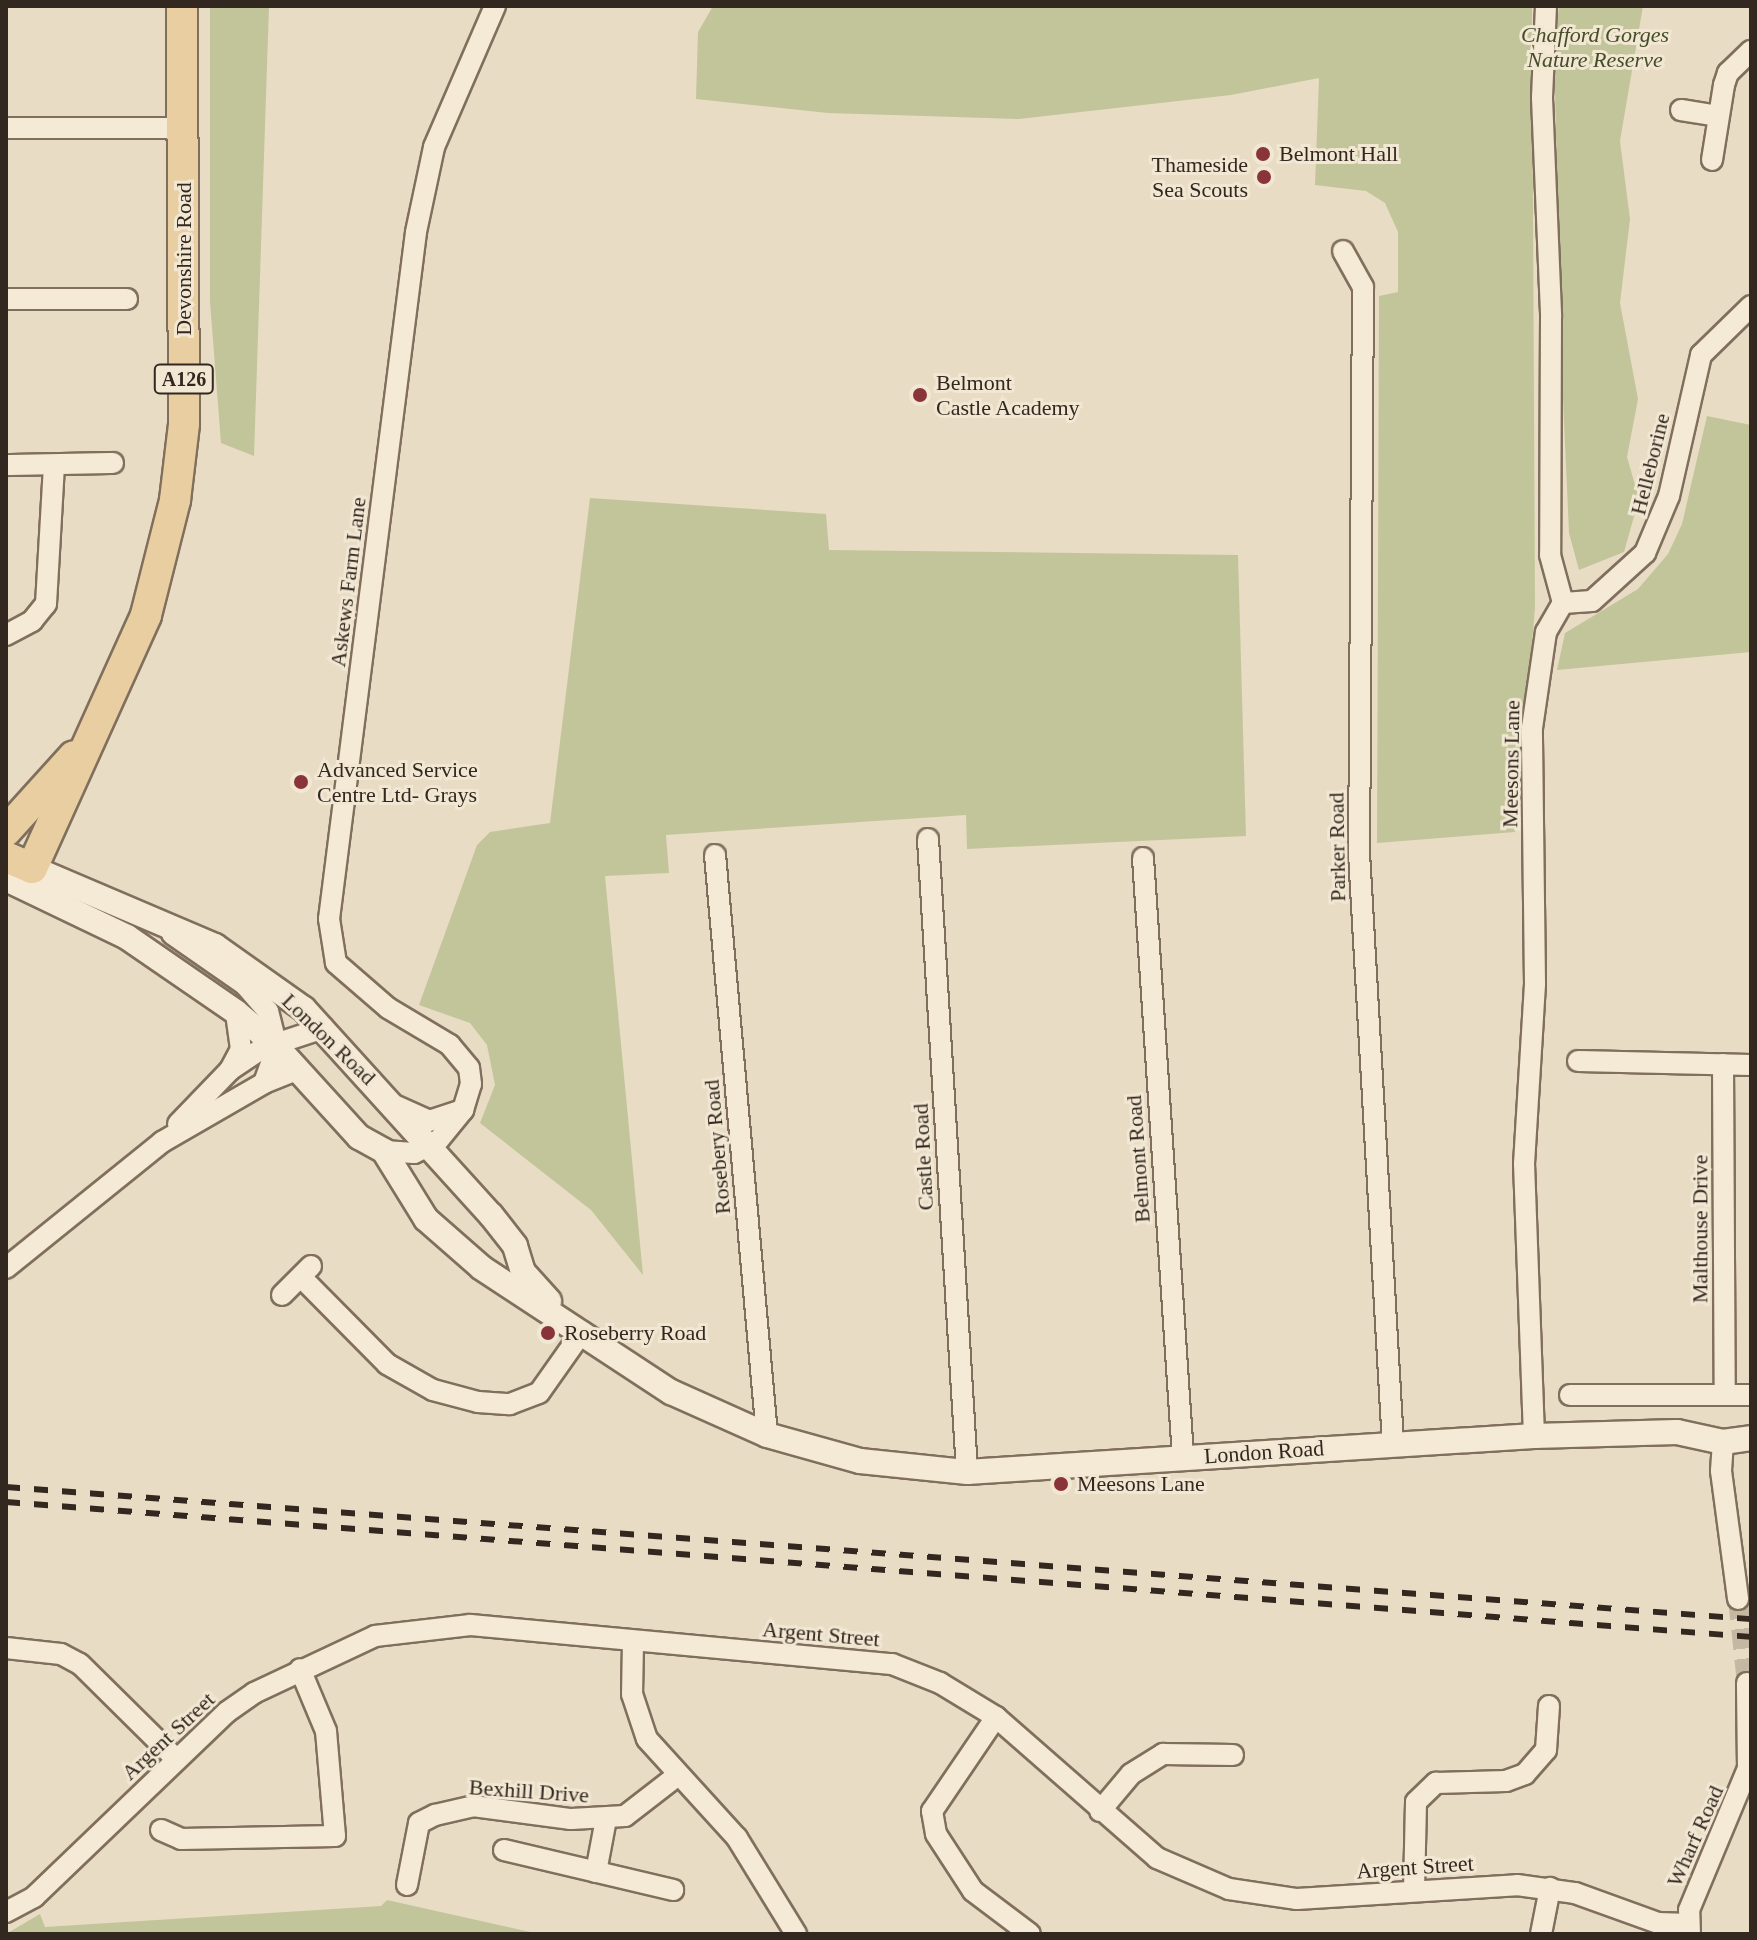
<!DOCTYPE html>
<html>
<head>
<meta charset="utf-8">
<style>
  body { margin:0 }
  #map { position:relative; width:1757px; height:1940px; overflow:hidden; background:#e8dcc4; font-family:"Times New Roman",serif }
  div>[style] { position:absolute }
  .green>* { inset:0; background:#c2c59a }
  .minor-tunnel>* { height:20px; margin-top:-10px; transform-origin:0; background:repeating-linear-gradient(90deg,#c4b8a3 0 20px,transparent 0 30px) }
  .roads { filter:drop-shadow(2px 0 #816f5d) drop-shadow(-2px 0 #816f5d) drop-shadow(0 2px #816f5d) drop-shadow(0 -2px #816f5d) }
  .minor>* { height:20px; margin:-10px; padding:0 10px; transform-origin:10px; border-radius:10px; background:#f4ead6 }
  .tertiary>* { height:24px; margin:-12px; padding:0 12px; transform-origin:12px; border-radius:12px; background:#f4ead6 }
  .primary>* { height:30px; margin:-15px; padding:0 15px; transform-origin:15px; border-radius:15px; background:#e8cea0 }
  .rail>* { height:6px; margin-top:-3px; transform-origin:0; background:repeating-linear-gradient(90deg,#33281f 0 14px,transparent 0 28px) }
  .dots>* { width:22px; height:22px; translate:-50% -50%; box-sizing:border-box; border:4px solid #f1e7d3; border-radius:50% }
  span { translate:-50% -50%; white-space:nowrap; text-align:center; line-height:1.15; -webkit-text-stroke:6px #f1e7d3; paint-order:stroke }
  .shield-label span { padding:2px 6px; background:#f1e7d3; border:2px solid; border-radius:6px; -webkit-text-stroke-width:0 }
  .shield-label { font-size:20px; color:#33281f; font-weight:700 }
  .park-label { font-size:22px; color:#454d28; font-style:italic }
  .poi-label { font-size:22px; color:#33281f }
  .left { translate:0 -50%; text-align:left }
  .right { translate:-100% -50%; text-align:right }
  .street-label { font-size:22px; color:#33281f }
  .frame { position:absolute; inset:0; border:8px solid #33281f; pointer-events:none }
</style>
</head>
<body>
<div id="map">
  <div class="green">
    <i style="clip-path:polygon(210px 6px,269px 6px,254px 456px,221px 443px,210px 302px)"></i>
    <i style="clip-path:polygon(713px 6px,1532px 6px,1535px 608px,1515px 832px,1377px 843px,1379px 296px,1398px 292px,1398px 232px,1385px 203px,1366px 191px,1315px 185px,1319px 78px,1231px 95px,1019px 119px,828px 113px,696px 99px,698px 32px)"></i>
    <i style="clip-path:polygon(1559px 6px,1643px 6px,1620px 141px,1630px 219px,1620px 303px,1638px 399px,1627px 457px,1639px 499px,1624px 552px,1579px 570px,1569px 533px,1561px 353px,1554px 48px)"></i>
    <i style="clip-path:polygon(1707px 416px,1751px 425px,1751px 652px,1557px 670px,1565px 633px,1638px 589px,1668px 554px,1682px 524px)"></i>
    <i style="clip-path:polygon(590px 498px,826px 514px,829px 550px,1238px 555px,1246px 836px,967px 849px,966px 815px,666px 835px,669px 873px,605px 876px,643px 1275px,591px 1210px,480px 1123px,495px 1085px,487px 1045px,470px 1023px,419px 1005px,477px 845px,490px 832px,550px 823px)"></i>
    <i style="clip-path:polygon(387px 1900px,539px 1934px,6px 1934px,40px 1914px,45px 1927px,381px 1906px)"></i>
  </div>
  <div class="minor-tunnel">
    <i style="left:1738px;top:1599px;width:84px;rotate:83.9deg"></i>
  </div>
  <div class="roads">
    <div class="minor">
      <i style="left:1546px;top:6px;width:92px;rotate:92.5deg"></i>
      <i style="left:1542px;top:98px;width:219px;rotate:87.6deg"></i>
      <i style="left:1551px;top:317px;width:238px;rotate:90.2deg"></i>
      <i style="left:1550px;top:555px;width:50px;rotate:74.8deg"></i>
      <i style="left:1681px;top:110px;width:37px;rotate:9deg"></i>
      <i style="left:6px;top:128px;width:177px"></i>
      <i style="left:1712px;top:160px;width:76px;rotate:-80.9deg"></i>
      <i style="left:1724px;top:85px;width:13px;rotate:-72deg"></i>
      <i style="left:1728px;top:73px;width:32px;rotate:-44deg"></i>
      <i style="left:1343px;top:251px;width:41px;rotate:60.9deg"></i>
      <i style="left:1363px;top:287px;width:566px;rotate:90.4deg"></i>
      <i style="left:1359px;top:853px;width:593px;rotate:86.71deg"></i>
      <i style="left:6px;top:299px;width:121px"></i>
      <i style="left:6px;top:465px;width:107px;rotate:-1.1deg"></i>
      <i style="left:1563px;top:603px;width:29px;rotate:-4deg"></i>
      <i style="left:1592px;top:601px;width:72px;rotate:-42.2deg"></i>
      <i style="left:1645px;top:553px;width:62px;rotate:-67.2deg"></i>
      <i style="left:1669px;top:496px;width:145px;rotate:-77.2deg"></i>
      <i style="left:1701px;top:355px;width:70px;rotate:-44.4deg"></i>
      <i style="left:6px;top:635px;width:30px;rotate:-28deg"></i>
      <i style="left:32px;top:621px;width:22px;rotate:-51deg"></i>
      <i style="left:46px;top:604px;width:139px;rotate:-86.7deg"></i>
      <i style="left:928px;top:839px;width:634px;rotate:86.47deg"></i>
      <i style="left:715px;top:855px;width:582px;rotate:84.88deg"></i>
      <i style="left:1143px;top:858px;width:600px;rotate:86.18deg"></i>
      <i style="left:172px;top:934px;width:89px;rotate:34.9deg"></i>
      <i style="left:245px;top:985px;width:35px;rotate:49deg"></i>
      <i style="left:268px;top:1011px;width:37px;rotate:76deg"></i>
      <i style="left:277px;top:1047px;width:38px;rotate:110deg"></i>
      <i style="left:1578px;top:1061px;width:173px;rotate:1.3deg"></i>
      <i style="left:1723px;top:1064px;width:331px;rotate:89.7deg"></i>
      <i style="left:230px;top:1070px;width:24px;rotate:-62deg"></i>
      <i style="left:241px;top:1049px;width:37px;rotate:-98deg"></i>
      <i style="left:396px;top:1106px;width:36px;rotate:24deg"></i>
      <i style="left:429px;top:1121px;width:36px;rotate:-18deg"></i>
      <i style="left:178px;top:1124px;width:75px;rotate:-46.1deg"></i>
      <i style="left:230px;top:1070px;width:40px;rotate:-34deg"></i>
      <i style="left:263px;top:1048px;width:64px;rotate:-18.2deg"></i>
      <i style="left:384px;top:1151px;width:30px;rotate:4deg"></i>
      <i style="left:414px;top:1153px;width:25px;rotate:-26deg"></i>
      <i style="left:437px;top:1142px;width:41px;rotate:-50.9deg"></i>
      <i style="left:463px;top:1110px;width:27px;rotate:-73deg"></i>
      <i style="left:471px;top:1084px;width:16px;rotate:-97deg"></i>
      <i style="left:469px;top:1068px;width:30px;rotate:-130deg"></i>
      <i style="left:450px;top:1045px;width:72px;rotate:-149.2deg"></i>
      <i style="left:388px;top:1008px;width:69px;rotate:-139.1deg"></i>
      <i style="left:336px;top:963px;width:45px;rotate:-99deg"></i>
      <i style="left:329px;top:919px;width:692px;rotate:-82.78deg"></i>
      <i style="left:416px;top:232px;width:87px;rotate:-78deg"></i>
      <i style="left:434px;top:147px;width:154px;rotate:-66.6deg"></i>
      <i style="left:6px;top:1268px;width:201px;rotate:-38.9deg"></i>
      <i style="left:162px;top:1142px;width:118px;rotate:-30deg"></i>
      <i style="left:264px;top:1083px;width:35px;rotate:-22deg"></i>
      <i style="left:303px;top:1279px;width:120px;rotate:45.3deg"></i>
      <i style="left:387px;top:1364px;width:53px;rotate:29.5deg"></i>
      <i style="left:433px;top:1390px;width:47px;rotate:14.9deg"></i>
      <i style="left:478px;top:1402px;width:32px;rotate:4deg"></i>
      <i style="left:510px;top:1404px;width:31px;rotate:-21deg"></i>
      <i style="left:539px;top:1393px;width:75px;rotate:-54.8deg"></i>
      <i style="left:282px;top:1295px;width:41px;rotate:-45deg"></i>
      <i style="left:1570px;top:1395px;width:181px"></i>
      <i style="left:1534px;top:1436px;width:272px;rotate:-92.1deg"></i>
      <i style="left:1524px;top:1164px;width:180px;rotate:-86.5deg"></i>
      <i style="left:1535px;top:984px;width:256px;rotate:-90.7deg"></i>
      <i style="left:1532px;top:728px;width:97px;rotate:-81.7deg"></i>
      <i style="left:1546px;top:632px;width:34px;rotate:-60deg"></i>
      <i style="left:1723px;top:1442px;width:29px;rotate:94deg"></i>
      <i style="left:1721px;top:1471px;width:129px;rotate:82.4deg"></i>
      <i style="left:633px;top:1643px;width:51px;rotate:91.1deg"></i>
      <i style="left:632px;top:1694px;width:47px;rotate:71.6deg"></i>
      <i style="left:647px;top:1739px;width:134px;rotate:47.7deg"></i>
      <i style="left:737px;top:1838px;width:113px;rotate:58.4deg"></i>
      <i style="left:6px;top:1648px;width:55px;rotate:6.2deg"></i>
      <i style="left:61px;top:1654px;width:21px;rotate:28deg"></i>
      <i style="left:80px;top:1664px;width:135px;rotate:44.7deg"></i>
      <i style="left:996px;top:1717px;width:114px;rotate:124.2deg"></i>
      <i style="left:932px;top:1811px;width:23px;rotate:80deg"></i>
      <i style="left:936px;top:1834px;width:68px;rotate:57deg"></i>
      <i style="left:973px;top:1891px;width:71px;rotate:37deg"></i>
      <i style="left:1100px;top:1811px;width:48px;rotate:-50deg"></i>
      <i style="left:1131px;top:1774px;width:38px;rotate:-32deg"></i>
      <i style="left:1163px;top:1754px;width:70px;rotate:0.8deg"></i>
      <i style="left:161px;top:1830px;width:22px;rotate:24deg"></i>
      <i style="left:181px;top:1839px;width:154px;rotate:-1.1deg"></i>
      <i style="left:335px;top:1836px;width:105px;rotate:-94.9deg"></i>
      <i style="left:326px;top:1731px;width:67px;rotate:-112.8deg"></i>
      <i style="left:504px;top:1850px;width:174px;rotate:13.3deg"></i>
      <i style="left:596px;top:1872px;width:54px;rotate:-79.3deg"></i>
      <i style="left:407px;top:1885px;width:63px;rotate:-79deg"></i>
      <i style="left:419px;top:1823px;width:18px;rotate:-27deg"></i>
      <i style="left:435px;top:1815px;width:39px;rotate:-13deg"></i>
      <i style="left:473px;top:1806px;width:99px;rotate:7.6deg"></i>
      <i style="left:571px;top:1819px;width:54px;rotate:-3.2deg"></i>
      <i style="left:625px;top:1816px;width:67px;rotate:-37.7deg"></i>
      <i style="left:1414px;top:1891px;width:89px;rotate:-88.7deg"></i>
      <i style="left:1416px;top:1802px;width:28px;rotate:-44deg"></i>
      <i style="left:1436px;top:1783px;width:70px;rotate:-1.6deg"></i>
      <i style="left:1506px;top:1781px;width:20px;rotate:-20deg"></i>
      <i style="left:1525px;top:1774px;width:32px;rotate:-49deg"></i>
      <i style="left:1546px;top:1750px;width:44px;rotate:-86.1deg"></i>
      <i style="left:6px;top:1912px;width:32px;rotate:-28deg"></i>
      <i style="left:34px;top:1897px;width:267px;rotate:-43.8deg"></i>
      <i style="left:227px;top:1712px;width:33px;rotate:-35deg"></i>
      <i style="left:254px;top:1693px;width:134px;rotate:-25.2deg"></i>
      <i style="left:375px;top:1636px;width:96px;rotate:-6.6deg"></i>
      <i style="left:470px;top:1625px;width:424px;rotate:5.3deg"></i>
      <i style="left:892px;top:1664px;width:52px;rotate:21.6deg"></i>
      <i style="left:940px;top:1683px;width:66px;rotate:31.3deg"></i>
      <i style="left:996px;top:1717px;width:214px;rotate:41.2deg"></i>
      <i style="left:1157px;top:1858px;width:78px;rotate:23.3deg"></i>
      <i style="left:1229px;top:1889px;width:69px;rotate:8.4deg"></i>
      <i style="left:1297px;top:1899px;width:220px;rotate:-3.6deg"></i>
      <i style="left:1517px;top:1885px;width:59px;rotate:7.9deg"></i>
      <i style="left:1575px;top:1893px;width:88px;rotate:19.9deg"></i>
      <i style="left:1658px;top:1923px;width:31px;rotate:2deg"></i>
      <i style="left:1541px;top:1934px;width:47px;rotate:-78.9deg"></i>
      <i style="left:1690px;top:1934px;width:24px;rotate:-92deg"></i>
      <i style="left:1689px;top:1910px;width:154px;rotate:-67.4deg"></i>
      <i style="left:1748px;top:1768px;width:85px;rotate:-90.7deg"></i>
    </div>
    <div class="tertiary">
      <i style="left:32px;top:868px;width:199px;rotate:23.1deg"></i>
      <i style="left:215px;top:946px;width:109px;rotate:35.3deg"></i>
      <i style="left:304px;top:1009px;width:278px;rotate:47.8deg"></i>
      <i style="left:491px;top:1215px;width:39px;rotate:52deg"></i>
      <i style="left:515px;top:1246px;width:27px;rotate:73deg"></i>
      <i style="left:523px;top:1272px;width:39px;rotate:48deg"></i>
      <i style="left:6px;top:879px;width:134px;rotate:25.6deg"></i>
      <i style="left:127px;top:937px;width:132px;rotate:34.5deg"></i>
      <i style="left:236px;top:1012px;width:54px;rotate:40.5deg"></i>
      <i style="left:277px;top:1047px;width:122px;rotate:47.7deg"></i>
      <i style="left:359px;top:1137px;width:29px;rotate:29deg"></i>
      <i style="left:384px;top:1151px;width:80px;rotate:58.3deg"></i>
      <i style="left:426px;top:1219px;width:74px;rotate:41.2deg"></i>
      <i style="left:482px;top:1268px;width:226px;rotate:33.3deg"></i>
      <i style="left:671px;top:1392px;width:105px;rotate:24.1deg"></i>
      <i style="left:767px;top:1435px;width:97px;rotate:15.6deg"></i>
      <i style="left:860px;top:1461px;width:108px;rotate:5.9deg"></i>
      <i style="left:967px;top:1472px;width:568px;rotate:-3.63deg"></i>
      <i style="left:1534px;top:1436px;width:143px;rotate:-1.6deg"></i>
      <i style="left:1677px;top:1432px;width:47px;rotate:12.3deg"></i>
      <i style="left:1723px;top:1442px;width:28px;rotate:-8deg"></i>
    </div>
    <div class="primary">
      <i style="left:6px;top:831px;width:101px;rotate:-47.8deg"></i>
      <i style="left:6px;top:857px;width:28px;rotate:23deg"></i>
      <i style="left:32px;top:868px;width:277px;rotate:-65.7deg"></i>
      <i style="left:146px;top:615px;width:119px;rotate:-75.8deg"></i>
      <i style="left:175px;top:500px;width:77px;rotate:-83.2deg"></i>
      <i style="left:184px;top:424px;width:418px;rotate:-90.3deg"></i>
    </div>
  </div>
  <div class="rail">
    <i style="left:6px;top:1487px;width:1750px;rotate:4.33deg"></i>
    <i style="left:6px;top:1502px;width:1750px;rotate:4.42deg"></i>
  </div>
  <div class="dots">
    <i style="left:1263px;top:154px;background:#893438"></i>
    <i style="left:1264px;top:177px;background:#893438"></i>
    <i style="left:920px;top:395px;background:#893438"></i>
    <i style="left:301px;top:782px;background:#893438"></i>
    <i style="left:548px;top:1333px;background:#893438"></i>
    <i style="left:1061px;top:1484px;background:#893438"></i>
  </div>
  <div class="shield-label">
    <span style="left:184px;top:379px">A126</span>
  </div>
  <div class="park-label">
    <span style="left:1595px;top:47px">Chafford Gorges<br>Nature Reserve</span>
  </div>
  <div class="poi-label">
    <span class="left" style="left:1279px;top:154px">Belmont Hall</span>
    <span class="right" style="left:1248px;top:177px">Thameside<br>Sea Scouts</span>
    <span class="left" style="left:936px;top:395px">Belmont<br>Castle Academy</span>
    <span class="left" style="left:317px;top:782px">Advanced Service<br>Centre Ltd- Grays</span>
    <span class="left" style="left:564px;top:1333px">Roseberry Road</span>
    <span class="left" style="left:1077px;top:1484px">Meesons Lane</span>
  </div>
  <div class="street-label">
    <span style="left:184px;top:259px;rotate:-90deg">Devonshire Road</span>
    <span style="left:1650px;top:464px;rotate:-76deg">Helleborine</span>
    <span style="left:348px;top:582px;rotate:-83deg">Askews Farm Lane</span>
    <span style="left:1511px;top:764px;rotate:-89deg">Meesons Lane</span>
    <span style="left:1337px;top:847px;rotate:-91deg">Parker Road</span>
    <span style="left:329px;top:1039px;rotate:44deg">London Road</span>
    <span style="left:717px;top:1147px;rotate:-95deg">Rosebery Road</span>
    <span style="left:923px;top:1157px;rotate:-93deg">Castle Road</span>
    <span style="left:1138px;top:1159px;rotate:-94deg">Belmont Road</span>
    <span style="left:1700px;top:1229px;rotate:-90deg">Malthouse Drive</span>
    <span style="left:1264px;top:1452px;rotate:-4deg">London Road</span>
    <span style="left:821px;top:1634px;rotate:5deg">Argent Street</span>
    <span style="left:168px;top:1736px;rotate:-43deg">Argent Street</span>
    <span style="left:529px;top:1791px;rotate:4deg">Bexhill Drive</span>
    <span style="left:1695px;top:1836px;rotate:-66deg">Wharf Road</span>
    <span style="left:1415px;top:1867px;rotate:-4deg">Argent Street</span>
  </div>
  <div class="frame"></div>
</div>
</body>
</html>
